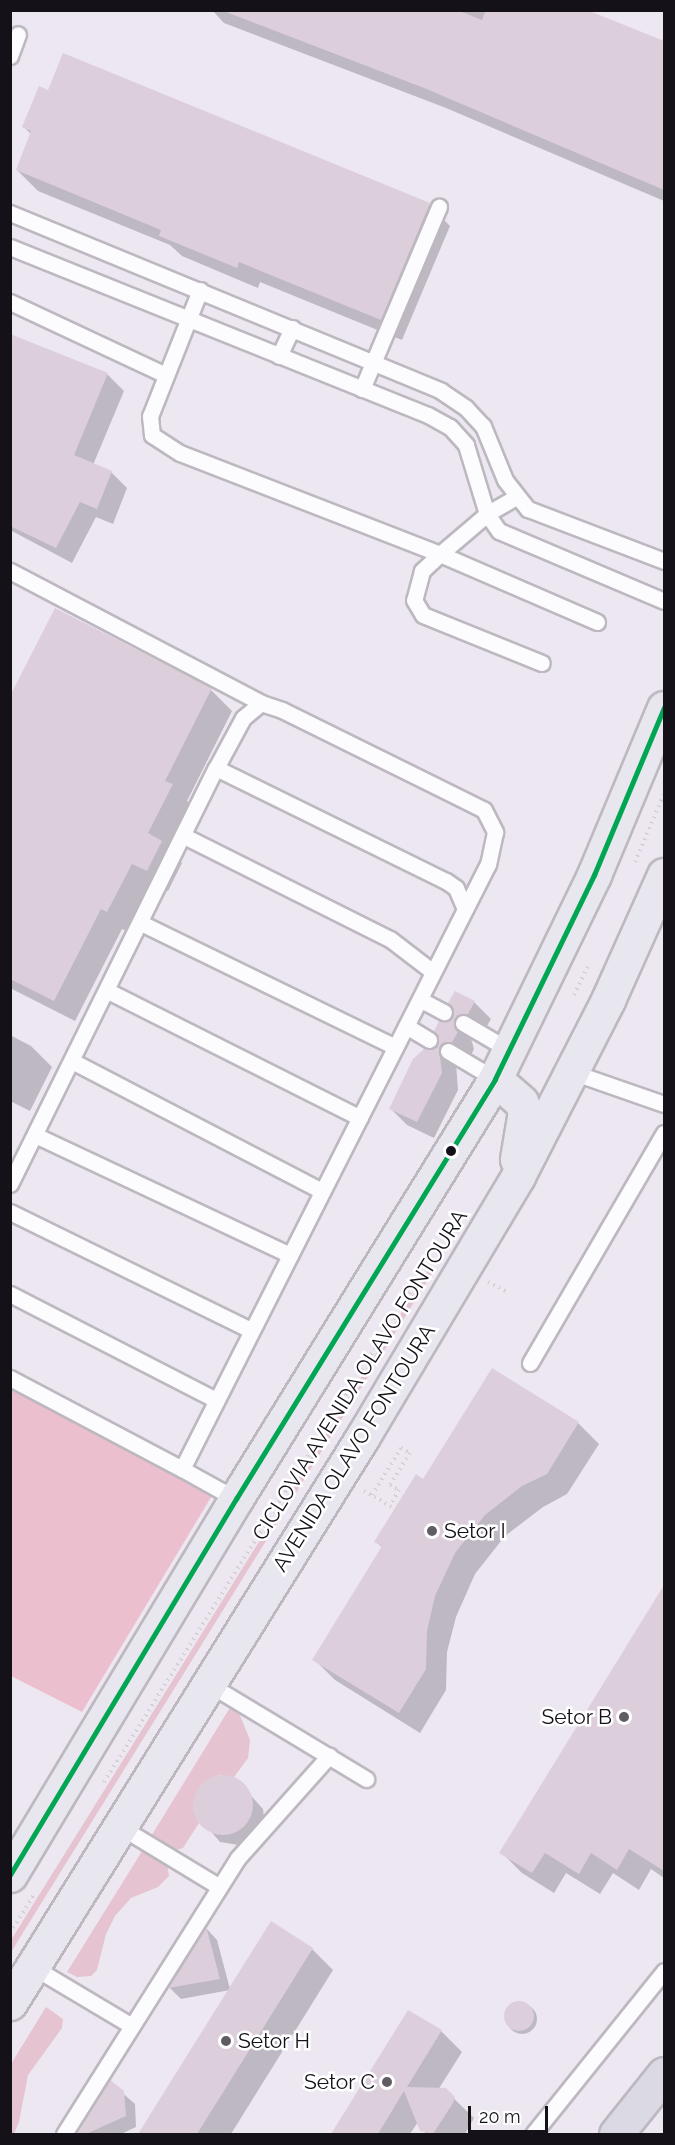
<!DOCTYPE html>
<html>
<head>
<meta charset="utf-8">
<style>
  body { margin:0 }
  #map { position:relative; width:675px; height:2145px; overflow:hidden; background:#ede7f2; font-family:Raleway,sans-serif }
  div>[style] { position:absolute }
  .green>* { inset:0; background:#e5c3d0 }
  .forest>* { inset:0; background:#ecbfcf }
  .shadow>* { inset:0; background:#0003 }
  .round { border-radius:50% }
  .building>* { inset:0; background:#ddcedc }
  .path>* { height:4px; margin-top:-2px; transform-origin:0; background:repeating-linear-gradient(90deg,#d2d0d3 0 1.5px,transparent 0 6px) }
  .roads { filter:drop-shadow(2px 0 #bdb8c0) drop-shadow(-2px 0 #bdb8c0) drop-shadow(0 2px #bdb8c0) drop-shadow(0 -2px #bdb8c0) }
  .lane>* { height:15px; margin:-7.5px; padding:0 7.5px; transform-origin:7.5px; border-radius:7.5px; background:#fcfbfd }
  .primary>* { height:33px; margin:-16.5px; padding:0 16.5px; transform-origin:16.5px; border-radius:16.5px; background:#e8e6ef }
  .highway>* { height:33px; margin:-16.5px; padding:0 16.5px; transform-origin:16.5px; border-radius:16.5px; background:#dbd9e4 }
  .bus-1>* { height:4.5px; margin:-2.25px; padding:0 2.25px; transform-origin:2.25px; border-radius:2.25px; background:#00a651 }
  .dots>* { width:16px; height:16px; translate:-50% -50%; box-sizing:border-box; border:3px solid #fff; border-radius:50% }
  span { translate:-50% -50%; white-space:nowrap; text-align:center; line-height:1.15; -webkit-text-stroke:5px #fff; paint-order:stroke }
  .street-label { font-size:21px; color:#151118 }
  .poi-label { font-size:21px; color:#151118 }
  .left { translate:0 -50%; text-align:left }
  .right { translate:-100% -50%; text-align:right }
  .frame { position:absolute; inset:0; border:12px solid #151118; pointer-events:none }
  .scale { position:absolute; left:468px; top:2106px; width:80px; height:27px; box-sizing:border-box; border:3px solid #151118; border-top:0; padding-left:8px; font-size:18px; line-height:21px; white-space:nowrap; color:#151118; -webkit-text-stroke:4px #fff; paint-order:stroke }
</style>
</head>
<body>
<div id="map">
  <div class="green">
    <i style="clip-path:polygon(430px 1267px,434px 1270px,11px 1952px,11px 1940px)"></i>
    <i style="clip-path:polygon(231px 1706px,239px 1713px,250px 1740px,248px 1758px,234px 1777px,219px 1775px,201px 1785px,193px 1804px,199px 1823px,183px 1848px,174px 1851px,150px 1838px)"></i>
    <i style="clip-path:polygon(144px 1848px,167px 1863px,169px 1876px,158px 1887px,131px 1898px,115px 1916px,106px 1934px,97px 1970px,91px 1976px,77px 1977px,67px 1972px)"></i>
    <i style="clip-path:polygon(46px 2007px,63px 2019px,62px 2028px,28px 2075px,19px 2122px,14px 2134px,11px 2134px,11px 2064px)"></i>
  </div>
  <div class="forest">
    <i style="clip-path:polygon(10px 1382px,219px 1484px,82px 1712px,11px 1676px)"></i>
  </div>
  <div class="shadow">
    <i style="clip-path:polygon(212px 10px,583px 10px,664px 43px,664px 201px,446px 108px,224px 23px)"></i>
    <i style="clip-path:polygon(24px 127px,429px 205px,450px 226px,402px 340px,260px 282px,258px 288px,182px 256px,170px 245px,38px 191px,17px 170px,31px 134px)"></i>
    <i style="clip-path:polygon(10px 336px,108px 375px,124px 391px,93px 465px,111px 472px,127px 488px,113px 524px,96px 517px,72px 563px,10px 530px)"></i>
    <i style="clip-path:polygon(56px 610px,211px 690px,232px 711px,187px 801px,193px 806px,170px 851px,182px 863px,168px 891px,153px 884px,129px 932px,122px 929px,75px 1021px,10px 988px,10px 700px)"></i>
    <i style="clip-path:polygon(474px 1002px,491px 1019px,484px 1031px,470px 1035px,474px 1049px,469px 1059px,456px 1063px,458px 1090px,434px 1138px,407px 1125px,390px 1108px,438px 1047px,454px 1018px)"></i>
    <i style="clip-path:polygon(10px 1035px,31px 1046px,52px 1067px,30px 1111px,10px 1101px)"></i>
    <i style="clip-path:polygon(578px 1423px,599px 1444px,567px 1494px,543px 1507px,505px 1536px,475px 1574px,456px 1617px,447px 1652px,446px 1690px,420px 1733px,335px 1680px,314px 1659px,383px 1548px,376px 1542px,424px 1481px)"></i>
    <i style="clip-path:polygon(664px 1588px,664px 1878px,651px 1869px,639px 1890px,613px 1873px,600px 1894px,566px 1873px,554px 1893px,522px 1873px,501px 1852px)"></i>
    <i style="clip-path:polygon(229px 1777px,238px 1781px,263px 1809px,264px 1818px,245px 1846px,220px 1842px,196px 1814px,196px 1794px,210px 1780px)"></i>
    <i style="clip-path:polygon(207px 1929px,217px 1940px,230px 1989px,312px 1949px,333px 1970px,231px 2134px,140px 2134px,230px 1990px,181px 1999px,170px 1988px)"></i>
    <i class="round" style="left:507px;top:2004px;width:30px;height:30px"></i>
    <i style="clip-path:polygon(409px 2012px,441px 2031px,462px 2052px,438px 2090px,445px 2090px,474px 2118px,465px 2134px,426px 2134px,418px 2122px,410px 2134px,333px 2134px)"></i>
    <i style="clip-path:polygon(111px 2083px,135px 2104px,136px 2127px,121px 2134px,79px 2134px)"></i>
  </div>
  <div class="building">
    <i style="clip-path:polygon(457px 10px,482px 20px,486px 10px,587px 10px,664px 41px,664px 190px,424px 88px,226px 12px)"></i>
    <i style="clip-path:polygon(63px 53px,430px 203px,381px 320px,239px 262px,237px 268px,159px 236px,161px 230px,16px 170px,31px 131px,22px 127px,39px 86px,48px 90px)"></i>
    <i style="clip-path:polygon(10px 334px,108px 373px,74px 455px,112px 471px,97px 509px,80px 502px,56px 548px,10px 526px)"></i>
    <i style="clip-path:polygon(55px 608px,212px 688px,165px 781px,173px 784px,148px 833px,162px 841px,147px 871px,132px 864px,107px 912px,101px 909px,54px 1001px,10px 979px,10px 696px)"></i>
    <i style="clip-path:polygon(455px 991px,475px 1001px,468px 1014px,454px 1019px,458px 1032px,452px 1042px,439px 1047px,442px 1073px,417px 1122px,389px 1109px,413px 1059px,424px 1049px,438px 1045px,434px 1031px,439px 1021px,452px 1017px,448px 1003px)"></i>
    <i style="clip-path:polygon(492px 1368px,579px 1422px,547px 1474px,522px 1486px,485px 1515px,455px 1553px,435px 1596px,427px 1631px,426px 1669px,399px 1713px,312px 1660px,382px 1546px,374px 1542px,416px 1474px,423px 1479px)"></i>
    <i style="clip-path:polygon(664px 1585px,664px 1871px,629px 1849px,617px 1870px,591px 1853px,579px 1874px,545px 1853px,532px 1873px,499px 1853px)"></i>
    <i class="round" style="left:193px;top:1775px;width:60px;height:60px"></i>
    <i style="clip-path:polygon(271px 1921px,313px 1948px,197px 2134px,138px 2134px)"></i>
    <i style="clip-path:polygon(206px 1926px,220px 1979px,168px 1988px)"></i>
    <i class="round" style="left:504px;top:2001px;width:30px;height:30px"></i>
    <i style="clip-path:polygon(408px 2010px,442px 2030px,407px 2087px,446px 2088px,455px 2097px,453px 2103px,433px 2134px,420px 2131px,404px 2091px,378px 2134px,331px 2134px)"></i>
    <i style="clip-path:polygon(110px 2080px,124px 2091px,126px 2116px,86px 2134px,77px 2134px)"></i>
  </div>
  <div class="path">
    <i style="left:635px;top:862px;width:74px;rotate:-66.9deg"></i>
    <i style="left:574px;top:995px;width:34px;rotate:-64deg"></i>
    <i style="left:488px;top:1282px;width:20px;rotate:27deg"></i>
    <i style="left:364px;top:1491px;width:36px;rotate:30deg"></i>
    <i style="left:372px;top:1495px;width:55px;rotate:-58.3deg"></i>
    <i style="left:401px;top:1448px;width:10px;rotate:29deg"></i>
    <i style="left:410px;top:1453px;width:38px;rotate:122deg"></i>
    <i style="left:390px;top:1485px;width:10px;rotate:29deg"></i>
    <i style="left:399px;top:1490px;width:18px;rotate:119deg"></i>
    <i style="left:104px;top:1782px;width:602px;rotate:-57.97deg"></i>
    <i style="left:10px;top:1933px;width:44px;rotate:-58.1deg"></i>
  </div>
  <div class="roads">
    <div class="lane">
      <i style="left:10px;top:56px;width:23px;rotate:-70deg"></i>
      <i style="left:10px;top:213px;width:466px;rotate:22.4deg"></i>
      <i style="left:441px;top:391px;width:30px;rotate:34deg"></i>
      <i style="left:466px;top:408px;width:25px;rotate:47deg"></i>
      <i style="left:483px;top:426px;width:58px;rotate:67.8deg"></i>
      <i style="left:505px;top:480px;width:37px;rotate:52deg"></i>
      <i style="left:528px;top:509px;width:146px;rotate:20.9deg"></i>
      <i style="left:10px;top:247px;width:450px;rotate:21.9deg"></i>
      <i style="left:428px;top:415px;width:25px;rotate:29deg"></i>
      <i style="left:450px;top:427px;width:24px;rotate:48deg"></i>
      <i style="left:466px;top:445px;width:72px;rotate:73.1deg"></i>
      <i style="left:487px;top:514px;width:21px;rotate:55deg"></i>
      <i style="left:499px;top:531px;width:179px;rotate:23deg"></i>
      <i style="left:200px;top:290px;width:136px;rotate:111.6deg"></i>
      <i style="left:150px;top:416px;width:19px;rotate:84deg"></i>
      <i style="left:152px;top:435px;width:33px;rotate:33deg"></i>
      <i style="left:180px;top:453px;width:279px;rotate:21.2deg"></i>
      <i style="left:440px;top:554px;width:171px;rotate:23.4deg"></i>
      <i style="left:10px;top:302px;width:172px;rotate:25.1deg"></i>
      <i style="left:279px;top:356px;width:31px;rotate:-65deg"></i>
      <i style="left:362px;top:389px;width:198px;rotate:-67.1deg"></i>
      <i style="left:516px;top:497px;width:34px;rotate:150deg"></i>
      <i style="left:487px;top:514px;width:62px;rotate:139.6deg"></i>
      <i style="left:440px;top:554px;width:25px;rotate:137deg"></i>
      <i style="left:422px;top:571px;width:30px;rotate:105deg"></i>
      <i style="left:414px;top:600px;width:17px;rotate:59deg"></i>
      <i style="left:423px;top:615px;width:128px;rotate:22deg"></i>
      <i style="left:10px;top:571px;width:284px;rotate:27.7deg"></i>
      <i style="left:216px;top:768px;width:256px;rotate:26.2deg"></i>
      <i style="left:446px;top:881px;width:12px;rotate:35deg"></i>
      <i style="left:456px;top:888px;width:23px;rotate:67deg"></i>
      <i style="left:184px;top:836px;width:230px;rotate:26.6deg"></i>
      <i style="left:390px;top:939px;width:54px;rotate:37.5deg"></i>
      <i style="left:141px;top:923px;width:283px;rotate:26deg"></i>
      <i style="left:108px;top:991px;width:282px;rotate:26.7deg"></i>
      <i style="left:421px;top:1000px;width:26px;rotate:28deg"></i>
      <i style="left:463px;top:1023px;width:53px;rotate:30.4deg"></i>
      <i style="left:406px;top:1026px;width:27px;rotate:31deg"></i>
      <i style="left:448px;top:1051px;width:55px;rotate:30.8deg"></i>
      <i style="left:72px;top:1061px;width:282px;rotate:27.5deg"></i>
      <i style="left:572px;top:1072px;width:97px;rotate:19.2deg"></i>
      <i style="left:35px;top:1135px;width:282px;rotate:25.2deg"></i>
      <i style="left:10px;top:1184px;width:464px;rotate:-63.7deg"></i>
      <i style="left:216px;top:768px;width:57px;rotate:-61.6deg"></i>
      <i style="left:243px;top:718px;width:23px;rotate:-40deg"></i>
      <i style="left:261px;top:703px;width:22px;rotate:18deg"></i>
      <i style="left:282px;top:710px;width:225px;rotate:26.3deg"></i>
      <i style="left:484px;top:810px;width:25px;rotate:63deg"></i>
      <i style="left:495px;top:832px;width:33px;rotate:102deg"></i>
      <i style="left:488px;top:864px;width:678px;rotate:116.83deg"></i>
      <i style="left:182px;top:1469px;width:195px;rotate:-152.1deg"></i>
      <i style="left:10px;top:1212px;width:268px;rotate:26.1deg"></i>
      <i style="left:10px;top:1294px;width:232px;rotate:27.2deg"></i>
      <i style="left:530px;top:1363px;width:266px;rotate:-59.8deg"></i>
      <i style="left:182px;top:1469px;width:62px;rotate:29.1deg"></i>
      <i style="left:207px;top:1683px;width:186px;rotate:31.1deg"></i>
      <i style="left:119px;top:1826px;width:116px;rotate:31.2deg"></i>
      <i style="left:33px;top:1967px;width:115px;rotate:30.8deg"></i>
      <i style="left:64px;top:2134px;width:326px;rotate:-57.8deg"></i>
      <i style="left:238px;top:1858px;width:137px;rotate:-48.3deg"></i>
      <i style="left:533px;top:2134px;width:209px;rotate:-51.2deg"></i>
    </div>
    <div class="primary">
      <i style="left:495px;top:1079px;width:35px;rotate:41deg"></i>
      <i style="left:521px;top:1102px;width:10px;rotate:66deg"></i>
      <i style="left:525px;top:1111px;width:49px;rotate:99.5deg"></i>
      <i style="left:10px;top:1875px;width:439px;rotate:-59deg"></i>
      <i style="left:236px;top:1499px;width:493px;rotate:-58.3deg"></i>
      <i style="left:495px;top:1079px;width:227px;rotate:-64.1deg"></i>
      <i style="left:594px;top:875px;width:181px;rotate:-67.3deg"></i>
      <i style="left:10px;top:2003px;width:666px;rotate:-58.08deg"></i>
      <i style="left:362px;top:1438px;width:305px;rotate:-59.2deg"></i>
      <i style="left:518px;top:1176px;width:198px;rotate:-62.9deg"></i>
      <i style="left:608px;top:1000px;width:137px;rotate:-65.9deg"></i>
    </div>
    <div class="highway">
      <i style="left:616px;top:2134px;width:77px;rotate:-51.3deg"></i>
    </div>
  </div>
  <div class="bus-1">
    <i style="left:10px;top:1875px;width:439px;rotate:-59deg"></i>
    <i style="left:236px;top:1499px;width:493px;rotate:-58.3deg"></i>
    <i style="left:495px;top:1079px;width:227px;rotate:-64.1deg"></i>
    <i style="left:594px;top:875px;width:181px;rotate:-67.3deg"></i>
  </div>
  <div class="dots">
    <i style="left:451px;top:1151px;background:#151118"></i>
    <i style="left:432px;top:1531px;background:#615c64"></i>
    <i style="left:624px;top:1717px;background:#615c64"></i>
    <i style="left:226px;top:2041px;background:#615c64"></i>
    <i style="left:387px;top:2082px;background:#615c64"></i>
  </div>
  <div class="street-label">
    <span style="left:360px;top:1375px;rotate:-58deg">CICLOVIA AVENIDA OLAVO FONTOURA</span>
    <span style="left:354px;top:1448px;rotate:-58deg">AVENIDA OLAVO FONTOURA</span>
  </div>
  <div class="poi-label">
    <span class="left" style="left:444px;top:1531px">Setor I</span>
    <span class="right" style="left:612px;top:1717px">Setor B</span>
    <span class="left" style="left:238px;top:2041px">Setor H</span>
    <span class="right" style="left:375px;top:2082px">Setor C</span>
  </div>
  <div class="frame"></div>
  <div class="scale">20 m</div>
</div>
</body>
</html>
